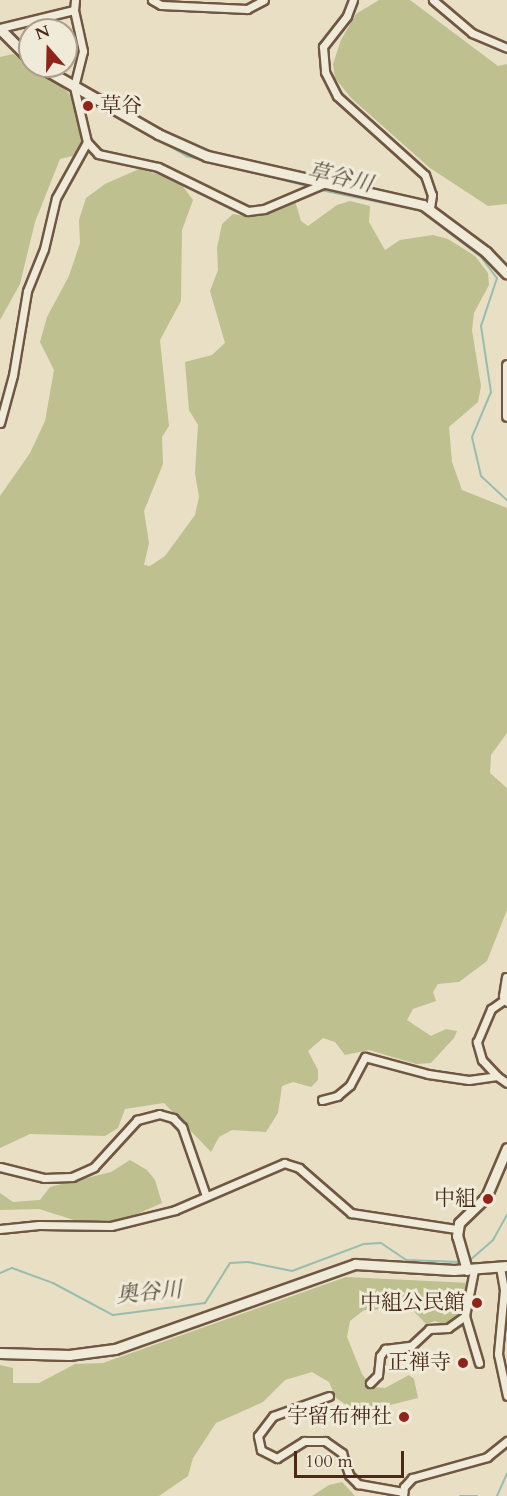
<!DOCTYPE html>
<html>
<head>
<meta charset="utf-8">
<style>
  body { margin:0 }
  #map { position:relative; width:507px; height:1496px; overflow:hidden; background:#e8dfc4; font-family:Cardo,"Noto Serif JP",serif }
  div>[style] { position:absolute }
  .green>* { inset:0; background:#bec08f }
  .stream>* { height:2px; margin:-1px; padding:0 1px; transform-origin:1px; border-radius:1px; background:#98bdae }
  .roads { filter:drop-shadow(2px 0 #705742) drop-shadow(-2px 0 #705742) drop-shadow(0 2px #705742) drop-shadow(0 -2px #705742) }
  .street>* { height:7px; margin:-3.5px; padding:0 3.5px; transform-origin:3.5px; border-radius:3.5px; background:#f0ead9 }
  .secondary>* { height:9px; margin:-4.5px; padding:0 4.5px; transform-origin:4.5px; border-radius:4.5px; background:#f0ead9 }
  .dots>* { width:16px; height:16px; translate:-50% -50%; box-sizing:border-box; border:3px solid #f0ead9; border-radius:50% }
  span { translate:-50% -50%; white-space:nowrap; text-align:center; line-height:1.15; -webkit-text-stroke:6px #f0ead9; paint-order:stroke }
  .poi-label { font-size:21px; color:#482a17 }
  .left { translate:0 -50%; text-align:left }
  .right { translate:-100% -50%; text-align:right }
  .water-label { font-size:22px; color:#5c4f3d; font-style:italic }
  .north { position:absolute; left:18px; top:18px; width:60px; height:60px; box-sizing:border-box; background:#f0ead9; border:2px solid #ad9d8b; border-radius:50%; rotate:340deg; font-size:16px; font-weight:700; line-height:24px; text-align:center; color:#482a17 }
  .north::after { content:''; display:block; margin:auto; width:21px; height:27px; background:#8f2418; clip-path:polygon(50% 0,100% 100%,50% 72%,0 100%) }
  .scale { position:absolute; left:294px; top:1451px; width:110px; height:27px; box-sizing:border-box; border:3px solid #482a17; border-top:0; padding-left:8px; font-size:18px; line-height:21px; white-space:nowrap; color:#482a17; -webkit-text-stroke:4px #f0ead9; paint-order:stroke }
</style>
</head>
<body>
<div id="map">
  <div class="green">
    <i style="clip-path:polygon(379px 0,410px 0,498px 66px,507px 64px,507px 204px,488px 206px,430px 168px,351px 98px,335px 78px,333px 64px,341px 40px,356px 14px)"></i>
    <i style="clip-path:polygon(13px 54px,65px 89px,73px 99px,83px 137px,76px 155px,60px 159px,35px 222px,20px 284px,0 320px,0 57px)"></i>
    <i style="clip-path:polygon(139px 169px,178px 180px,193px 200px,182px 230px,181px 301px,160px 340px,169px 426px,162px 437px,163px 464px,144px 511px,149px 543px,144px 565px,150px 566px,165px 556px,195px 515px,199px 497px,195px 473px,198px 425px,189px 410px,185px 362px,212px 355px,225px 343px,210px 291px,218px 270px,217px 248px,222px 224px,233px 214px,253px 217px,295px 201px,301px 221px,308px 226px,337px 205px,350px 201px,370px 206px,369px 222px,385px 250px,400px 240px,433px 235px,448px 239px,475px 256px,488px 273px,489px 285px,474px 313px,472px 330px,481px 386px,478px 402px,449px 427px,452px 462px,462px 490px,507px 508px,507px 733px,491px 755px,490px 773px,507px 788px,507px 910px,487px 961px,459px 982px,438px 984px,433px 992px,436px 1001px,413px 1009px,407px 1020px,431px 1036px,446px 1029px,457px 1031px,454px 1038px,431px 1063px,416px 1064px,369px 1050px,345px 1055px,335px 1042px,323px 1038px,308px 1051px,318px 1070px,318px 1080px,311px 1087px,293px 1082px,282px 1086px,278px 1113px,266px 1132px,232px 1130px,219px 1137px,211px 1152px,164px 1103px,125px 1109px,118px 1128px,105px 1136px,30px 1134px,0 1148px,0 496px,30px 453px,45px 421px,54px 370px,40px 342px,47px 317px,69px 276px,80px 243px,79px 220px,86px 198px,105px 184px)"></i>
    <i style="clip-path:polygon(130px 1160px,147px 1170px,155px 1180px,162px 1203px,135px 1215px,93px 1226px,39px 1209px,0 1210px,0 1179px,0 1193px,13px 1202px,40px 1200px,50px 1187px,111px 1172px)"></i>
    <i style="clip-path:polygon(346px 1277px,470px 1283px,467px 1296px,457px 1297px,452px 1302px,460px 1322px,450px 1327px,435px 1321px,426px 1324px,401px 1298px,391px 1309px,364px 1310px,350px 1321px,347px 1337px,362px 1374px,372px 1387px,385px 1388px,409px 1375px,414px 1379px,418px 1398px,358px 1413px,336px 1398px,329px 1382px,312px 1372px,285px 1380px,263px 1402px,216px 1423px,193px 1458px,188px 1476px,159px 1496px,0 1496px,0 1365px,13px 1368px,13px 1383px,39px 1383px,75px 1364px,103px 1363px)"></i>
    <i style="clip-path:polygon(342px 1482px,355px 1496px,312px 1496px,329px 1485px)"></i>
  </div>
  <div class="stream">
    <i style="left:157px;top:139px;width:34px;rotate:30deg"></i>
    <i style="left:186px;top:156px;width:129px;rotate:13.9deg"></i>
    <i style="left:316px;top:189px;width:107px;rotate:11.8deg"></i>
    <i style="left:421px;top:211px;width:76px;rotate:37.5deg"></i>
    <i style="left:481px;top:257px;width:26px;rotate:53deg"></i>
    <i style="left:497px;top:278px;width:51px;rotate:108.4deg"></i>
    <i style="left:481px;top:326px;width:67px;rotate:81.4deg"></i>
    <i style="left:491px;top:392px;width:49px;rotate:112.9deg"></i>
    <i style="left:472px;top:437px;width:40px;rotate:77deg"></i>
    <i style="left:481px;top:476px;width:35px;rotate:43deg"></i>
    <i style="left:469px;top:1261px;width:32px;rotate:-41deg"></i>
    <i style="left:493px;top:1240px;width:29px;rotate:-61deg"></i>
    <i style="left:0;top:1273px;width:13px;rotate:-23deg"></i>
    <i style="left:12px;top:1268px;width:44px;rotate:20.1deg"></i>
    <i style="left:53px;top:1283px;width:68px;rotate:28.1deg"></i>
    <i style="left:113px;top:1315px;width:93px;rotate:-7.4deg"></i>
    <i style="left:205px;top:1303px;width:47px;rotate:-58deg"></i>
    <i style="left:230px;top:1263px;width:18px;rotate:-3deg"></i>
    <i style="left:248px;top:1262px;width:45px;rotate:11.6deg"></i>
    <i style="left:292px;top:1271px;width:77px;rotate:-20.6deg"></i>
    <i style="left:364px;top:1244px;width:17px;rotate:-3deg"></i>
    <i style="left:381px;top:1243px;width:30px;rotate:34deg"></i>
    <i style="left:406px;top:1260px;width:53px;rotate:2.2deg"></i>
    <i style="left:460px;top:1496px;width:17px"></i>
    <i style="left:497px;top:1496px;width:24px;rotate:-66deg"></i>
  </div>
  <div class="roads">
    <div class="street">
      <i style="left:152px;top:0;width:10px;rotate:29deg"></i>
      <i style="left:161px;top:5px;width:86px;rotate:2.7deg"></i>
      <i style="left:247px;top:9px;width:19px;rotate:-28deg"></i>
      <i style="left:353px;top:0;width:17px;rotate:111deg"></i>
      <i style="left:347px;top:16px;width:39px;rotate:128deg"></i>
      <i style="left:323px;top:47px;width:25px;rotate:85deg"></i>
      <i style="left:325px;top:72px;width:27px;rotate:63deg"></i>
      <i style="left:337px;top:96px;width:118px;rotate:41.9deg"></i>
      <i style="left:425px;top:175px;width:21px;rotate:71deg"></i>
      <i style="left:432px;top:195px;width:13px;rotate:99deg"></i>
      <i style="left:433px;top:0;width:51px;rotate:40.2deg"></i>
      <i style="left:472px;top:33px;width:38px;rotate:23deg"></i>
      <i style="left:0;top:28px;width:76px;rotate:-13.7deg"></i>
      <i style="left:87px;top:142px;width:16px;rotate:47deg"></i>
      <i style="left:98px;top:154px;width:61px;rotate:12.2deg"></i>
      <i style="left:158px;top:167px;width:100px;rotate:26.1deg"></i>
      <i style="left:248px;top:211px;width:16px;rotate:-7deg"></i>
      <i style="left:264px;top:209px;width:64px;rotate:-23deg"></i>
      <i style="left:0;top:423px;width:50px;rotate:-74.8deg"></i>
      <i style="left:13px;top:375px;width:85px;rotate:-80.5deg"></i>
      <i style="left:27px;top:291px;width:45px;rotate:-68deg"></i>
      <i style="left:44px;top:249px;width:52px;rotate:-76.8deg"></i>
      <i style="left:56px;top:198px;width:64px;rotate:-61deg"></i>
      <i style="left:87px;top:142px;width:57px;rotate:-103.3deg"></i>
      <i style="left:74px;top:87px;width:37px;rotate:-76deg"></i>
      <i style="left:83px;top:51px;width:42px;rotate:-102.4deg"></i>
      <i style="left:74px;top:10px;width:10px;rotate:-84deg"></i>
      <i style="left:506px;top:977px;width:19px;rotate:99deg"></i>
      <i style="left:503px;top:996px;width:7px;rotate:56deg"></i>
      <i style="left:497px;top:1076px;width:22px;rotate:-133deg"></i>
      <i style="left:482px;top:1060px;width:19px;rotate:-106deg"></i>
      <i style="left:477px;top:1042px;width:36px;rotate:-67deg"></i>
      <i style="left:491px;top:1009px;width:16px;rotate:-35deg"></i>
      <i style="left:322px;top:1100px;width:16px;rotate:-15deg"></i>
      <i style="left:337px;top:1096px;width:17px;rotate:-40deg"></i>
      <i style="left:350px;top:1085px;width:32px;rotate:-62deg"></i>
      <i style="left:365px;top:1057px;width:65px;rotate:15.1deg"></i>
      <i style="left:428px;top:1074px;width:41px;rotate:8.3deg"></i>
      <i style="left:469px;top:1080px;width:28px;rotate:-8deg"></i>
      <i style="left:497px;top:1076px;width:12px;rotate:35deg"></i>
      <i style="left:0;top:1167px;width:45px;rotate:14deg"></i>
      <i style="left:44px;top:1178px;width:28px;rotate:-2deg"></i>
      <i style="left:72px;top:1177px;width:24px;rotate:-24deg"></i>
      <i style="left:94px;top:1167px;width:64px;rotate:-47.5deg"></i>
      <i style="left:137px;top:1120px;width:23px;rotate:-15deg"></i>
      <i style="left:159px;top:1114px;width:15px;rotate:16deg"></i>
      <i style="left:173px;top:1118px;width:13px;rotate:45deg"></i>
      <i style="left:182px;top:1127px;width:73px;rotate:70.8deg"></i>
      <i style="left:0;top:1229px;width:39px;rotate:-6deg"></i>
      <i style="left:39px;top:1225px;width:72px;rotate:0.8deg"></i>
      <i style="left:111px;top:1226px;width:66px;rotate:-14deg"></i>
      <i style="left:175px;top:1210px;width:119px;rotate:-23.3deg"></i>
      <i style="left:284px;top:1163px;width:16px;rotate:18deg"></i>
      <i style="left:299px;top:1168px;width:69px;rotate:40.9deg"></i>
      <i style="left:351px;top:1213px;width:106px;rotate:8.7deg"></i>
      <i style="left:500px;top:1267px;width:23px;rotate:80deg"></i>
      <i style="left:504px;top:1290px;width:64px;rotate:95.4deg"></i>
      <i style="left:498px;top:1354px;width:43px;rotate:77.9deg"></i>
      <i style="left:474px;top:1270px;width:47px;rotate:101.1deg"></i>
      <i style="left:465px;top:1316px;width:49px;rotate:73.4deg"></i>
      <i style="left:370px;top:1383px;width:11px;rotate:-45deg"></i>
      <i style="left:378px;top:1375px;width:19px;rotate:-84deg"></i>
      <i style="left:380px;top:1356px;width:9px;rotate:-54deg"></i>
      <i style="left:385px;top:1349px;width:26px;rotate:-7deg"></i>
      <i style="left:411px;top:1346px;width:25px;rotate:-43deg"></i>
      <i style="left:429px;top:1329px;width:19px;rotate:-3deg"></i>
      <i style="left:448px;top:1328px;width:21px;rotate:-35deg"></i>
      <i style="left:329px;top:1396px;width:59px;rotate:160.3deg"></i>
      <i style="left:273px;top:1416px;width:25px;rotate:127deg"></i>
      <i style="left:258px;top:1436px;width:14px;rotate:78deg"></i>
      <i style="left:261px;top:1450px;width:18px;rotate:27deg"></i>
      <i style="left:277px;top:1458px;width:32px;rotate:-32deg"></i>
      <i style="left:304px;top:1441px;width:21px"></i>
      <i style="left:325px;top:1441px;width:21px;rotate:35deg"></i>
      <i style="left:342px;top:1453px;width:23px;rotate:72deg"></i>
      <i style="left:349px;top:1475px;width:13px;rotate:45deg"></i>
      <i style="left:358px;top:1484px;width:46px;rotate:10.1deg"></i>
      <i style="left:403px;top:1496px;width:9px;rotate:-84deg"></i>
      <i style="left:404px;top:1487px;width:12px;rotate:-48deg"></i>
      <i style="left:412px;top:1478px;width:78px;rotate:-15.6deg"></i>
      <i style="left:487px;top:1457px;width:26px;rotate:-39deg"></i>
    </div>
    <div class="secondary">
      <i style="left:0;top:29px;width:42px;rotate:45deg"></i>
      <i style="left:39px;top:66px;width:137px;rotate:29.7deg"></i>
      <i style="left:158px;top:134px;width:54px;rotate:24.2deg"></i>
      <i style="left:207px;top:156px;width:221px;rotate:12.8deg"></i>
      <i style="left:423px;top:205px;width:79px;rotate:36.7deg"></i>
      <i style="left:486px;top:252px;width:30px;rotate:46deg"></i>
      <i style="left:507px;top:365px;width:51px;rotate:90deg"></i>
      <i style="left:467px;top:1270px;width:35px;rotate:-106deg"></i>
      <i style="left:457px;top:1236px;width:13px;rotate:-81deg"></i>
      <i style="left:459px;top:1223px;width:37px;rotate:-44deg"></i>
      <i style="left:486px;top:1197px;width:53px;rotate:-66.8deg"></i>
      <i style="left:0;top:1353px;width:69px;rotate:1.7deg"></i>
      <i style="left:69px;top:1355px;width:46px;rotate:-7.4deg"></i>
      <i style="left:115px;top:1349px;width:255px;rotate:-19.5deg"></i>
      <i style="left:355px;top:1264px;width:99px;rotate:3.5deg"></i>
      <i style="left:454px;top:1270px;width:53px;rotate:-4.3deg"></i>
    </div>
  </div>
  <div class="dots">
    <i style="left:88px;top:106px;background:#8f2418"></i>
    <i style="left:488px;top:1199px;background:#8f2418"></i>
    <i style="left:477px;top:1303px;background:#8f2418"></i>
    <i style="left:463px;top:1363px;background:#8f2418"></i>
    <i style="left:404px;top:1417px;background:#8f2418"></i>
  </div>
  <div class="poi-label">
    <span class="left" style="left:100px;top:106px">草谷</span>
    <span class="right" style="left:476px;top:1199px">中組</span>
    <span class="right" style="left:465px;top:1303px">中組公民館</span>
    <span class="right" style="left:451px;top:1363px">正禅寺</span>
    <span class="right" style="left:392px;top:1417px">宇留布神社</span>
  </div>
  <div class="water-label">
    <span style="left:340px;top:178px;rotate:13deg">草谷川</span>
    <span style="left:149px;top:1293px;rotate:-5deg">奥谷川</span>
  </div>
  <div class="north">N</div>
  <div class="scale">100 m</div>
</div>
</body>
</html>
